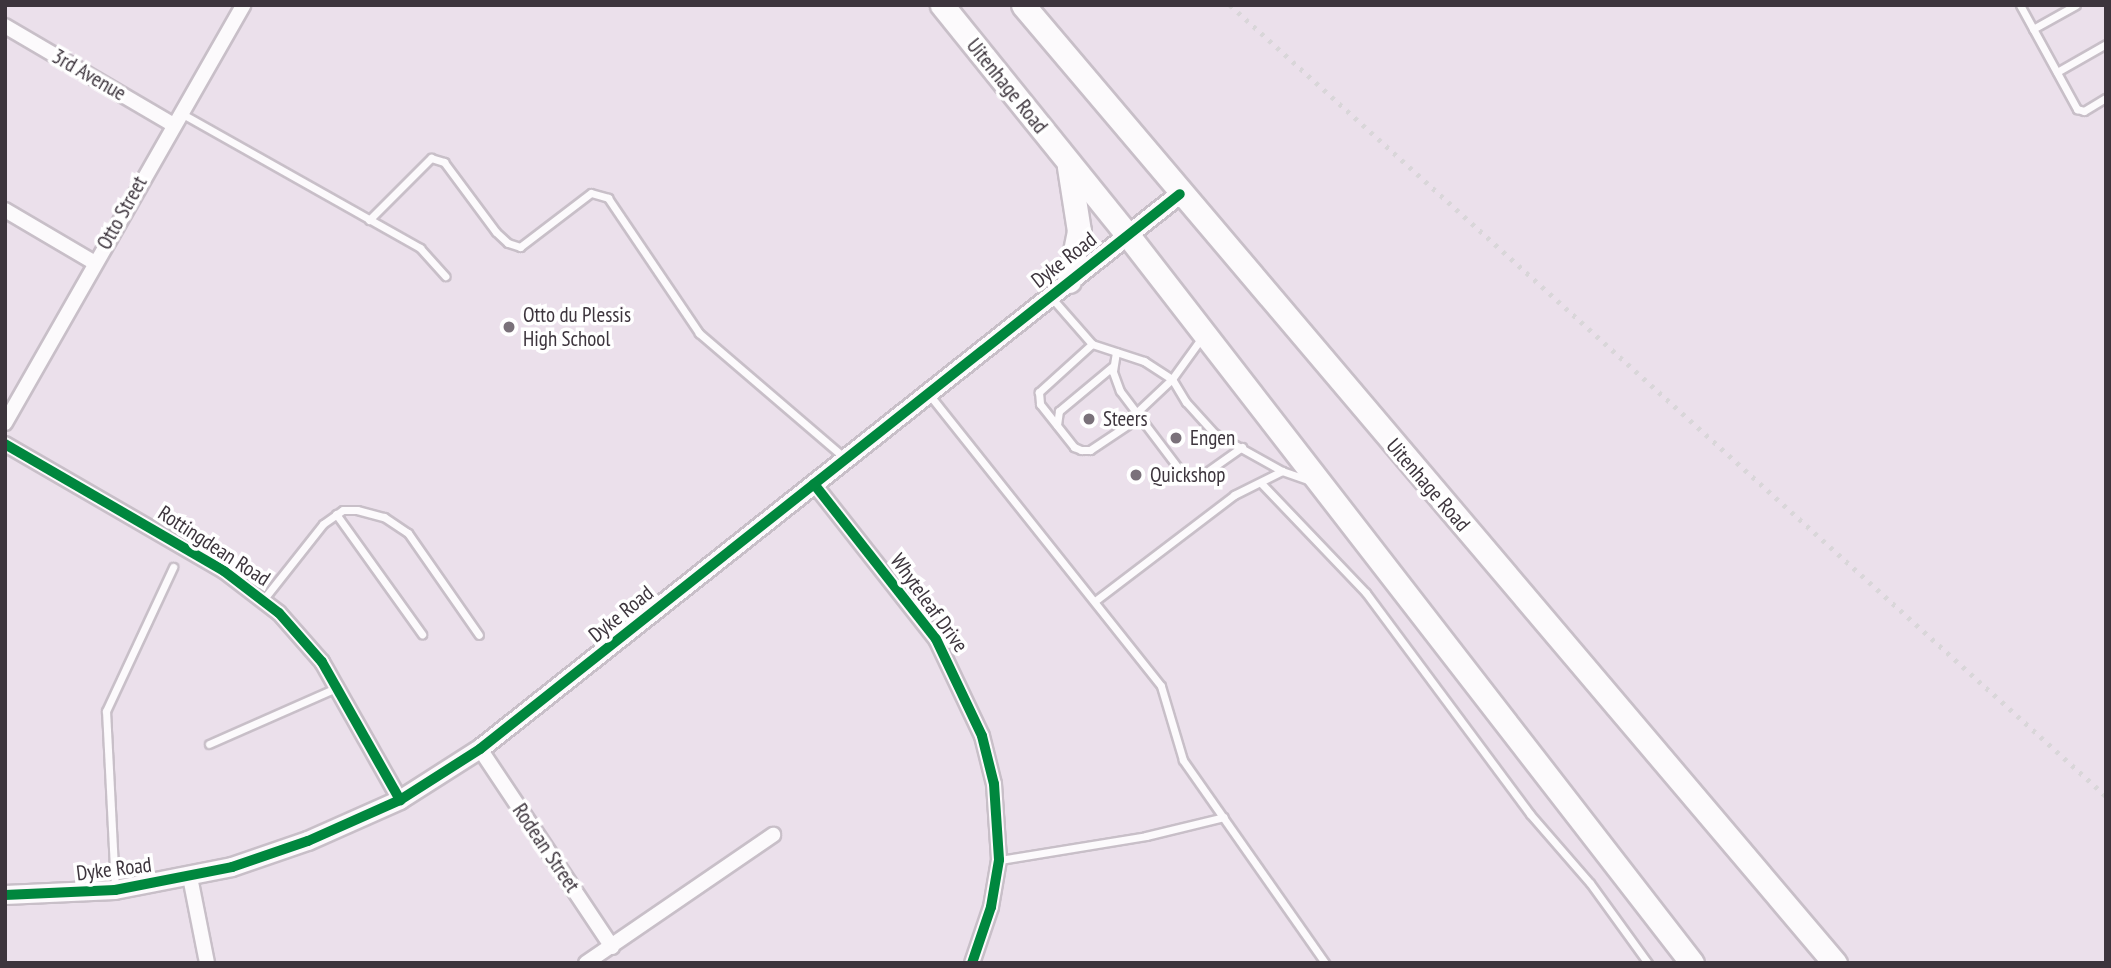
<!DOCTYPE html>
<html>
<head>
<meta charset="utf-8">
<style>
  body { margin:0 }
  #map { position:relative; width:2111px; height:968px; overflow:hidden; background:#ebe0eb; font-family:"PT Sans Narrow",sans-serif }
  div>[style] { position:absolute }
  .roads { filter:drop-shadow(2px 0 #c8bfc8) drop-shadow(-2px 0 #c8bfc8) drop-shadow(0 2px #c8bfc8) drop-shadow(0 -2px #c8bfc8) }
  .service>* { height:7px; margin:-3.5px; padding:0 3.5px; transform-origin:3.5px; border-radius:3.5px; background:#fcfafc }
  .minor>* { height:14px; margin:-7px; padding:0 7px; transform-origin:7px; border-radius:7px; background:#fcfafc }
  .tertiary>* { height:18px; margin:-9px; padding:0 9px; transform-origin:9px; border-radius:9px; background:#fcfafc }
  .primary>* { height:23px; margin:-11.5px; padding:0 11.5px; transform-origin:11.5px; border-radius:11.5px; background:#fcfafc }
  .rail>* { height:5px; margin-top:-2.5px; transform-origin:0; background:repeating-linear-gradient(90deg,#d9d6d9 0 3.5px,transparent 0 10.5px) }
  .cycleway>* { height:10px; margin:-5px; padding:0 5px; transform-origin:5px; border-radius:5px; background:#00873e }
  .dots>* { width:19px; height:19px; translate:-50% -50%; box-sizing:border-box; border:4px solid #fff; border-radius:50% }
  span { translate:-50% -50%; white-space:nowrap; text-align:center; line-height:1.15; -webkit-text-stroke:7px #fff; paint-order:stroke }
  .street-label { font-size:21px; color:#3d353d }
  .poi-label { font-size:21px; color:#3d353d }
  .left { translate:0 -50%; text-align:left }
  .frame { position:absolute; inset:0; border:7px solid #3d353d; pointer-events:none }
</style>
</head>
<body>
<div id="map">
  <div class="roads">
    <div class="service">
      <i style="left:2020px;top:5px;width:119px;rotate:61.3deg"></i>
      <i style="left:2077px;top:109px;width:7px;rotate:16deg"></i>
      <i style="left:2084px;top:111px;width:26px;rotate:-31deg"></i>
      <i style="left:2033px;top:29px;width:49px;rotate:-29.2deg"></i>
      <i style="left:2057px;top:72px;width:56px;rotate:-29.7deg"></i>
      <i style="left:179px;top:112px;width:277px;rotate:29.4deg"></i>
      <i style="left:420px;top:248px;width:38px;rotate:48deg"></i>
      <i style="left:369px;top:220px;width:88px;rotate:-45deg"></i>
      <i style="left:431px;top:158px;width:14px;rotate:17deg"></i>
      <i style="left:444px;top:162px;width:87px;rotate:53.4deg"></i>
      <i style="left:496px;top:232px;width:16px;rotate:43deg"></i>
      <i style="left:508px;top:243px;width:13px;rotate:18deg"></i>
      <i style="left:520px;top:247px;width:89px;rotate:-37.3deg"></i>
      <i style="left:591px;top:193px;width:18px;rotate:16deg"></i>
      <i style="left:608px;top:198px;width:163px;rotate:56deg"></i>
      <i style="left:699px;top:333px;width:192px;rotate:40.6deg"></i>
      <i style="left:1050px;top:296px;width:64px;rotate:48.8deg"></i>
      <i style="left:1092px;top:344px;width:55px;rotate:18.1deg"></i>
      <i style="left:1144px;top:361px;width:33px;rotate:33deg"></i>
      <i style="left:1172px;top:379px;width:51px;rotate:136.6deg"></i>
      <i style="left:1203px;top:336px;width:53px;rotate:125.8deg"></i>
      <i style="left:1172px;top:379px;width:27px;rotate:59deg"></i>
      <i style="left:1186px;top:402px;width:42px;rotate:47.9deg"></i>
      <i style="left:1214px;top:433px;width:78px;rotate:29.2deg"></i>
      <i style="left:1282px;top:471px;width:31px;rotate:19deg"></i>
      <i style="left:1092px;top:344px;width:72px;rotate:137.8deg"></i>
      <i style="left:1039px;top:392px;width:12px;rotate:85deg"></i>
      <i style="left:1040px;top:404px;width:55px;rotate:51.7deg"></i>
      <i style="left:1074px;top:447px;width:8px;rotate:23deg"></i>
      <i style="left:1081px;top:450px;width:9px"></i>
      <i style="left:1090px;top:450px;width:58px;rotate:-33.7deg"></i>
      <i style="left:1116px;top:352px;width:20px;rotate:99deg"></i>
      <i style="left:1113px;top:372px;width:20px;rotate:70deg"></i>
      <i style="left:1120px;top:391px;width:108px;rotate:52.9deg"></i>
      <i style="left:1185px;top:477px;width:13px;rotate:4deg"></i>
      <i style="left:1198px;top:478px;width:54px;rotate:-35.2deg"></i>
      <i style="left:928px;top:393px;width:374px;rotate:51.5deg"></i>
      <i style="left:1161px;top:686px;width:77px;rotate:73.4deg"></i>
      <i style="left:1183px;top:760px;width:248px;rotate:55deg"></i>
      <i style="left:1057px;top:425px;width:14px;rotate:-82deg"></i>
      <i style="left:1059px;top:411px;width:70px;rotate:-39.8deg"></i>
      <i style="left:1261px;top:483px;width:152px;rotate:46.3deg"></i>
      <i style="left:1366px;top:593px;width:275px;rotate:53.4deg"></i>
      <i style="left:1530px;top:814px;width:91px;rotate:49deg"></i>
      <i style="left:1590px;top:883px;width:99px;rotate:54.1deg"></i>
      <i style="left:336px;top:514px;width:148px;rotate:54.4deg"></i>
      <i style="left:263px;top:600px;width:97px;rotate:-51.7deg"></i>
      <i style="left:323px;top:524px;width:24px;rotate:-35deg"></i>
      <i style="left:343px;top:510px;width:14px"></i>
      <i style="left:357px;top:510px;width:28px;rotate:15deg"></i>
      <i style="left:384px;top:517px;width:29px;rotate:34deg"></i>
      <i style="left:408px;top:533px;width:124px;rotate:55.2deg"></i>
      <i style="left:1095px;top:601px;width:175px;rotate:-37.3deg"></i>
      <i style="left:1234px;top:495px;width:54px;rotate:-26.6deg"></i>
      <i style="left:209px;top:744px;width:139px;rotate:-23.8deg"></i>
      <i style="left:1000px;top:860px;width:148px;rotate:-9.3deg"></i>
      <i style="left:1146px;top:836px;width:80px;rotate:-13.7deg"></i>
      <i style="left:115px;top:888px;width:177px;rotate:-92.9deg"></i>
      <i style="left:106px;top:711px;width:159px;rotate:-65deg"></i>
    </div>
    <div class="minor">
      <i style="left:5px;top:26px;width:194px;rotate:30.4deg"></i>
      <i style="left:5px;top:210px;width:104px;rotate:30.5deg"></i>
      <i style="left:5px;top:423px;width:481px;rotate:-60.3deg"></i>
      <i style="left:5px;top:444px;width:253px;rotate:30.1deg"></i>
      <i style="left:224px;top:571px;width:69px;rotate:37.4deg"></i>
      <i style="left:279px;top:613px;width:65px;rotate:48.7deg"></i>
      <i style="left:322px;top:662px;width:159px;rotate:60.5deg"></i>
      <i style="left:814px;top:484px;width:197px;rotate:51.8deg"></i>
      <i style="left:936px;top:639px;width:107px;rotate:64.6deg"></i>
      <i style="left:982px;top:736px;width:49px;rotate:76deg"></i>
      <i style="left:994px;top:784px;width:76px;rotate:86.2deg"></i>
      <i style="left:999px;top:860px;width:48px;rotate:99.7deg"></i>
      <i style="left:991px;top:907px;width:59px;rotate:108.7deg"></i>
      <i style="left:480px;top:749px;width:238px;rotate:56.3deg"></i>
      <i style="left:190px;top:877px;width:88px;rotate:78.8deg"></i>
      <i style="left:586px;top:963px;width:227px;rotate:-34.4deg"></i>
    </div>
    <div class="tertiary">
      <i style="left:5px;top:895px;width:110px;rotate:-2.6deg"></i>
      <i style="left:115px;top:890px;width:119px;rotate:-11.1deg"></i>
      <i style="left:232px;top:867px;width:80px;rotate:-18.9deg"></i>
      <i style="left:308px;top:841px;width:101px;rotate:-24deg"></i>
      <i style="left:400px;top:800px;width:95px;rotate:-32.5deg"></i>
      <i style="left:480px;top:749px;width:893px;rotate:-38.41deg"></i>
    </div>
    <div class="primary">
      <i style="left:942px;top:5px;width:294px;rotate:51.1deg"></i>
      <i style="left:1127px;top:234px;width:922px;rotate:52.22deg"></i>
      <i style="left:1023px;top:5px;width:1256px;rotate:49.72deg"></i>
      <i style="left:1069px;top:281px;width:51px;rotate:-78.7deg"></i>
      <i style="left:1079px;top:231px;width:65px;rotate:-98.9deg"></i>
    </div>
  </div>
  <div class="rail">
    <i style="left:1230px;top:5px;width:1180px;rotate:42.08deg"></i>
  </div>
  <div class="cycleway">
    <i style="left:5px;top:444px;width:253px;rotate:30.1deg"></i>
    <i style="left:224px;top:571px;width:69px;rotate:37.4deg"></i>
    <i style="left:279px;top:613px;width:65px;rotate:48.7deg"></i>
    <i style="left:322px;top:662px;width:159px;rotate:60.5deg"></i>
    <i style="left:814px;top:484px;width:197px;rotate:51.8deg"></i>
    <i style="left:936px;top:639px;width:107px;rotate:64.6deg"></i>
    <i style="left:982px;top:736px;width:49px;rotate:76deg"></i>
    <i style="left:994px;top:784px;width:76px;rotate:86.2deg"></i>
    <i style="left:999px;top:860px;width:48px;rotate:99.7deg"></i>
    <i style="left:991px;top:907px;width:59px;rotate:108.7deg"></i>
    <i style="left:5px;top:895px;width:110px;rotate:-2.6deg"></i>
    <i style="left:115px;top:890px;width:119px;rotate:-11.1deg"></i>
    <i style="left:232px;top:867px;width:80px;rotate:-18.9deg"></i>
    <i style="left:308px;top:841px;width:101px;rotate:-24deg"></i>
    <i style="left:400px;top:800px;width:95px;rotate:-32.5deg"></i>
    <i style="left:480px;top:749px;width:893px;rotate:-38.41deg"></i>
  </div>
  <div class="dots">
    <i style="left:509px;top:327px;background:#7a717a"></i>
    <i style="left:1089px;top:419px;background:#7a717a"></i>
    <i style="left:1176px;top:438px;background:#7a717a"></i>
    <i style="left:1136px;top:475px;background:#7a717a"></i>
  </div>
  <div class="street-label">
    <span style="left:89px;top:75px;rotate:30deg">3rd Avenue</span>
    <span style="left:1007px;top:86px;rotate:51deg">Uitenhage Road</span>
    <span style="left:122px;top:213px;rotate:-61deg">Otto Street</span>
    <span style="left:1064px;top:260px;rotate:-38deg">Dyke Road</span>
    <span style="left:1428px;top:485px;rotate:49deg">Uitenhage Road</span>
    <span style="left:214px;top:546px;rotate:33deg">Rottingdean Road</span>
    <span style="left:929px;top:603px;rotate:54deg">Whyteleaf Drive</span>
    <span style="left:621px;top:614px;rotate:-39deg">Dyke Road</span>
    <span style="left:546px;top:848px;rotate:56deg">Rodean Street</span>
    <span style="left:114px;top:869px;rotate:-7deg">Dyke Road</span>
  </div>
  <div class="poi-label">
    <span class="left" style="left:523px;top:327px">Otto du Plessis<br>High School</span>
    <span class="left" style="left:1103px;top:419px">Steers</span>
    <span class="left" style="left:1190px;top:438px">Engen</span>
    <span class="left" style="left:1150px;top:475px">Quickshop</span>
  </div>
  <div class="frame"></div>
</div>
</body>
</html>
